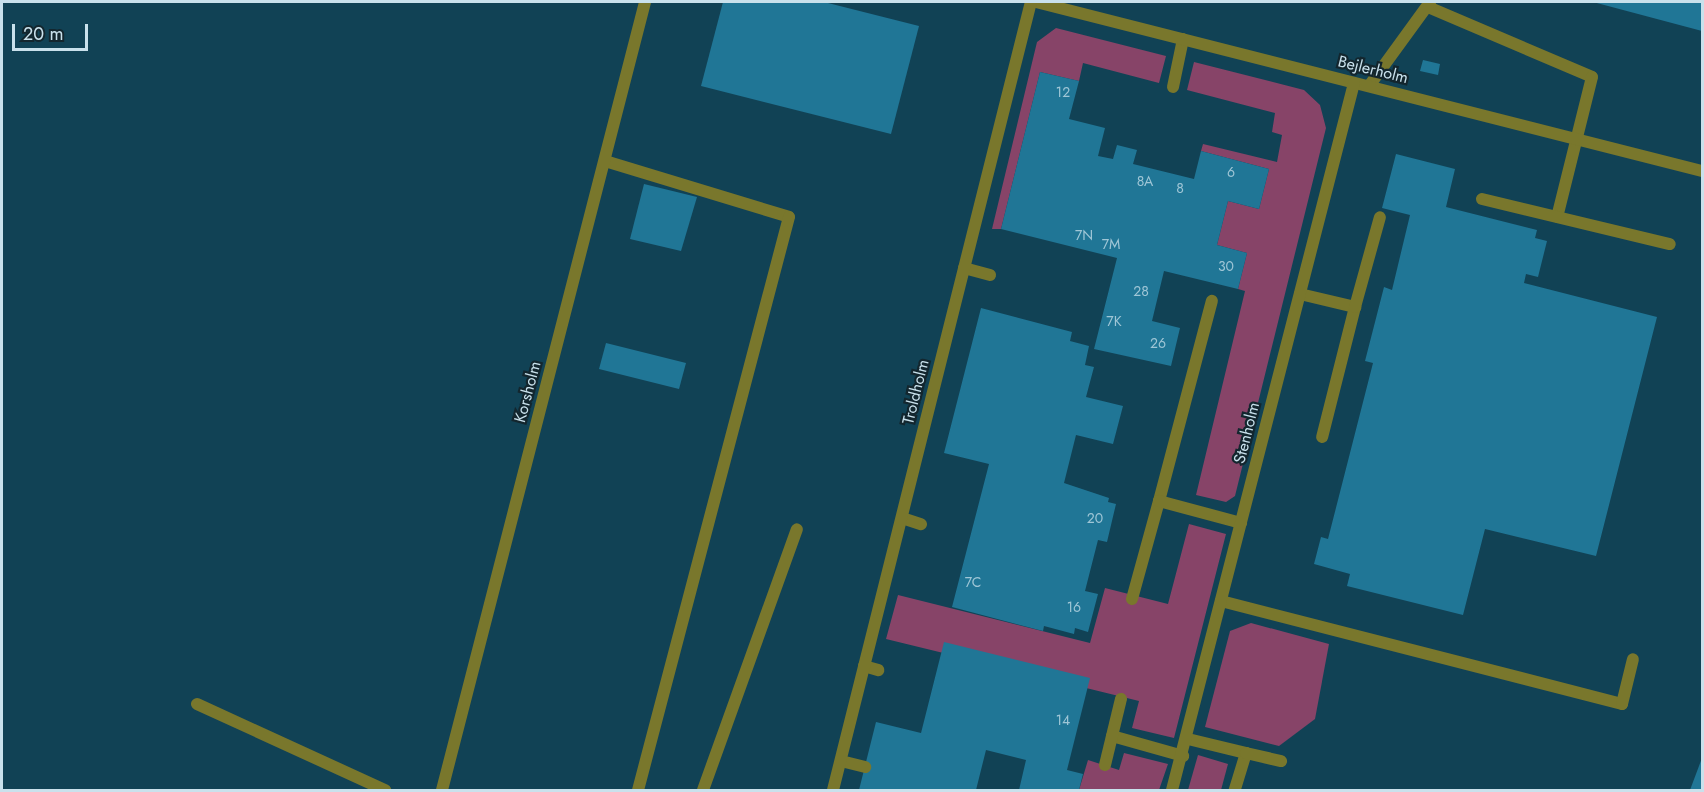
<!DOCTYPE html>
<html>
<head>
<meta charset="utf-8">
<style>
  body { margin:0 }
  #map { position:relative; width:1704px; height:792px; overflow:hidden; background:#114255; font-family:Jost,sans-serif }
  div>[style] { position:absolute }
  .green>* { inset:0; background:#874468 }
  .building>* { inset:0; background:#207696 }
  .lane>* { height:12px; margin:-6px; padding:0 6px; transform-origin:6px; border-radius:6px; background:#79772c }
  .street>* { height:12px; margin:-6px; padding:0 6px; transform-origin:6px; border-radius:6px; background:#79772c }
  span { translate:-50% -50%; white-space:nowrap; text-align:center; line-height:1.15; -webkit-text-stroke:4.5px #13262e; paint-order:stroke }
  .number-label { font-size:14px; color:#9fc6d6 }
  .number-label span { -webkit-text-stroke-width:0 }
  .street-label { font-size:16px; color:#c9e1ec }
  .frame { position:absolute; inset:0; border:3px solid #c9e1ec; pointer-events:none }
  .scale { position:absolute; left:12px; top:24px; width:76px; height:27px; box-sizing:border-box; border:3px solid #c9e1ec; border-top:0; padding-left:8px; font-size:18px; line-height:21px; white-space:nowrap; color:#c9e1ec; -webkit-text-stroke:4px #13262e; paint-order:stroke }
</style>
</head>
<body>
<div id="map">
  <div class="green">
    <i style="clip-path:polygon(1056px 28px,1166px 56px,1159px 83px,1083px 63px,1079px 81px,1040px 72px,1001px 229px,992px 229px,1037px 42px)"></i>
    <i style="clip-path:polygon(1194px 62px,1304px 90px,1320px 105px,1326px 128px,1235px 496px,1226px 502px,1196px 495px,1245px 291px,1238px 289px,1247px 253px,1217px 245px,1228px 201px,1259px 209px,1269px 169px,1201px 151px,1203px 144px,1277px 162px,1282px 135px,1272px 132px,1275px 113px,1187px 90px)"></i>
    <i style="clip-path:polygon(1189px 524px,1226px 534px,1174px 738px,1132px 728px,1139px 701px,886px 639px,898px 595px,1090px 643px,1105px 588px,1168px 604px)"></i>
    <i style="clip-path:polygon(1251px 623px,1329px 644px,1315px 719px,1279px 746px,1205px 727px,1230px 631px)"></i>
    <i style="clip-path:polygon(1124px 753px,1168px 764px,1159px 790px,1079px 790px,1088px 760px,1119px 770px)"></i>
    <i style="clip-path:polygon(1198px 755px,1228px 764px,1221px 790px,1188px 790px)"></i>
  </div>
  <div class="building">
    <i style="clip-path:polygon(723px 2px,824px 2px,919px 26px,891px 134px,701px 86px)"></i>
    <i style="clip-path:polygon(1593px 2px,1702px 2px,1702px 31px)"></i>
    <i style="clip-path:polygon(1423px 60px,1440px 64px,1438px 75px,1420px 71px)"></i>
    <i style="clip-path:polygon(1040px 72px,1079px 81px,1069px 119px,1105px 128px,1098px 156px,1113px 159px,1117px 145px,1137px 150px,1133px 164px,1194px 179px,1201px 151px,1269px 169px,1259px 209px,1228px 201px,1217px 245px,1247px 253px,1238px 289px,1164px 271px,1152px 321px,1180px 328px,1171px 366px,1094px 349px,1117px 258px,1001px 229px)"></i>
    <i style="clip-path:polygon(1396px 154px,1455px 169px,1446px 207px,1537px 230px,1535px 238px,1547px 241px,1538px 277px,1526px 274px,1524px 283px,1657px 317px,1596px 556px,1485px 529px,1463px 615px,1347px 586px,1350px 574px,1314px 564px,1321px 537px,1328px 539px,1373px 363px,1365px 361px,1384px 287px,1392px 290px,1410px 215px,1382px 208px)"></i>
    <i style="clip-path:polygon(644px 184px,697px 197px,681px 251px,630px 239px)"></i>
    <i style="clip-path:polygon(981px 308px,1072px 332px,1070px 341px,1089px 346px,1085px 365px,1094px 367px,1086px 397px,1123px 406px,1113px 444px,1076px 435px,1064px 483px,1109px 498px,1108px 502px,1116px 504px,1107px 542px,1098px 540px,1085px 591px,1098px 594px,1088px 632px,1075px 628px,1074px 634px,1044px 626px,1043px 631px,952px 607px,989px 464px,944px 453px)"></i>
    <i style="clip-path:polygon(606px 343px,686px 363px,679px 389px,599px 369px)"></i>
    <i style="clip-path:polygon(944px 642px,1090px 678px,1067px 770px,1083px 774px,1079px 790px,1019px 790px,1026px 760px,986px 750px,976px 790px,859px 790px,876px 722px,921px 733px)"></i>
    <i style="clip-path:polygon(1702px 758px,1702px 790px,1690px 790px)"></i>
  </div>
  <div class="lane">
    <i style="left:1428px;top:7px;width:178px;rotate:23.1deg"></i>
    <i style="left:1592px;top:77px;width:144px;rotate:104deg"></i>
    <i style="left:1369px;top:86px;width:104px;rotate:-54deg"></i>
    <i style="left:1173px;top:87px;width:49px;rotate:-78.2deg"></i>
    <i style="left:605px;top:161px;width:192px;rotate:16.9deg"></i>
    <i style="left:789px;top:217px;width:593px;rotate:104.76deg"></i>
    <i style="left:1482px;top:199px;width:193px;rotate:13.5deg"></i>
    <i style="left:964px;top:268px;width:27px;rotate:15deg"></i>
    <i style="left:1300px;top:294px;width:57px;rotate:13.3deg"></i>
    <i style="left:1355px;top:307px;width:134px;rotate:104.2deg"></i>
    <i style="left:1355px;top:307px;width:93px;rotate:-74.5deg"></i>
    <i style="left:1159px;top:501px;width:207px;rotate:-75.2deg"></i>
    <i style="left:902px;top:518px;width:20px;rotate:18deg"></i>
    <i style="left:1132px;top:599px;width:102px;rotate:-74.6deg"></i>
    <i style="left:1159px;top:501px;width:85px;rotate:15deg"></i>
    <i style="left:1221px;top:601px;width:414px;rotate:14.4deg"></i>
    <i style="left:1622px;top:704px;width:46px;rotate:-76.3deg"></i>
    <i style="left:864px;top:666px;width:15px;rotate:16deg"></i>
    <i style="left:197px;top:704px;width:207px;rotate:24.6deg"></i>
    <i style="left:1112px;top:736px;width:74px;rotate:15.7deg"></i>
    <i style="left:1188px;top:739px;width:60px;rotate:13.6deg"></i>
    <i style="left:1246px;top:753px;width:39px;rotate:107deg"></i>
    <i style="left:1246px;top:753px;width:36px;rotate:13deg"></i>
    <i style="left:841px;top:761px;width:25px;rotate:14deg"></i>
    <i style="left:1105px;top:765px;width:68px;rotate:-76.4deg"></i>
    <i style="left:703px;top:790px;width:277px;rotate:-70.2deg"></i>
  </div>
  <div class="street">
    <i style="left:1036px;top:2px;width:687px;rotate:14.24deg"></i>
    <i style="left:442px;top:790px;width:814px;rotate:-75.55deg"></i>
    <i style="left:833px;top:790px;width:812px;rotate:-75.9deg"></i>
    <i style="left:1172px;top:790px;width:730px;rotate:-75.56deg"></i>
  </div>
  <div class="number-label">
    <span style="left:1063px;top:92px">12</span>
    <span style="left:1231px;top:172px">6</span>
    <span style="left:1145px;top:181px">8A</span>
    <span style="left:1180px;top:188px">8</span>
    <span style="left:1084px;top:235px">7N</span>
    <span style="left:1111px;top:244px">7M</span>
    <span style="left:1226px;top:266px">30</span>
    <span style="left:1141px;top:291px">28</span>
    <span style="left:1114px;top:321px">7K</span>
    <span style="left:1158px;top:343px">26</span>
    <span style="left:1095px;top:518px">20</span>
    <span style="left:973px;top:582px">7C</span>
    <span style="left:1074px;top:607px">16</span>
    <span style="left:1063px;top:720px">14</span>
  </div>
  <div class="street-label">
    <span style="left:1373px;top:70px;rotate:14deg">Bejlerholm</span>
    <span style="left:528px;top:392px;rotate:-75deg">Korsholm</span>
    <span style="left:916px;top:392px;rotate:-76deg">Troldholm</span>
    <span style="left:1247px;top:433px;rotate:-76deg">Stenholm</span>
  </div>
  <div class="frame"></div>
  <div class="scale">20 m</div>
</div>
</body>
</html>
